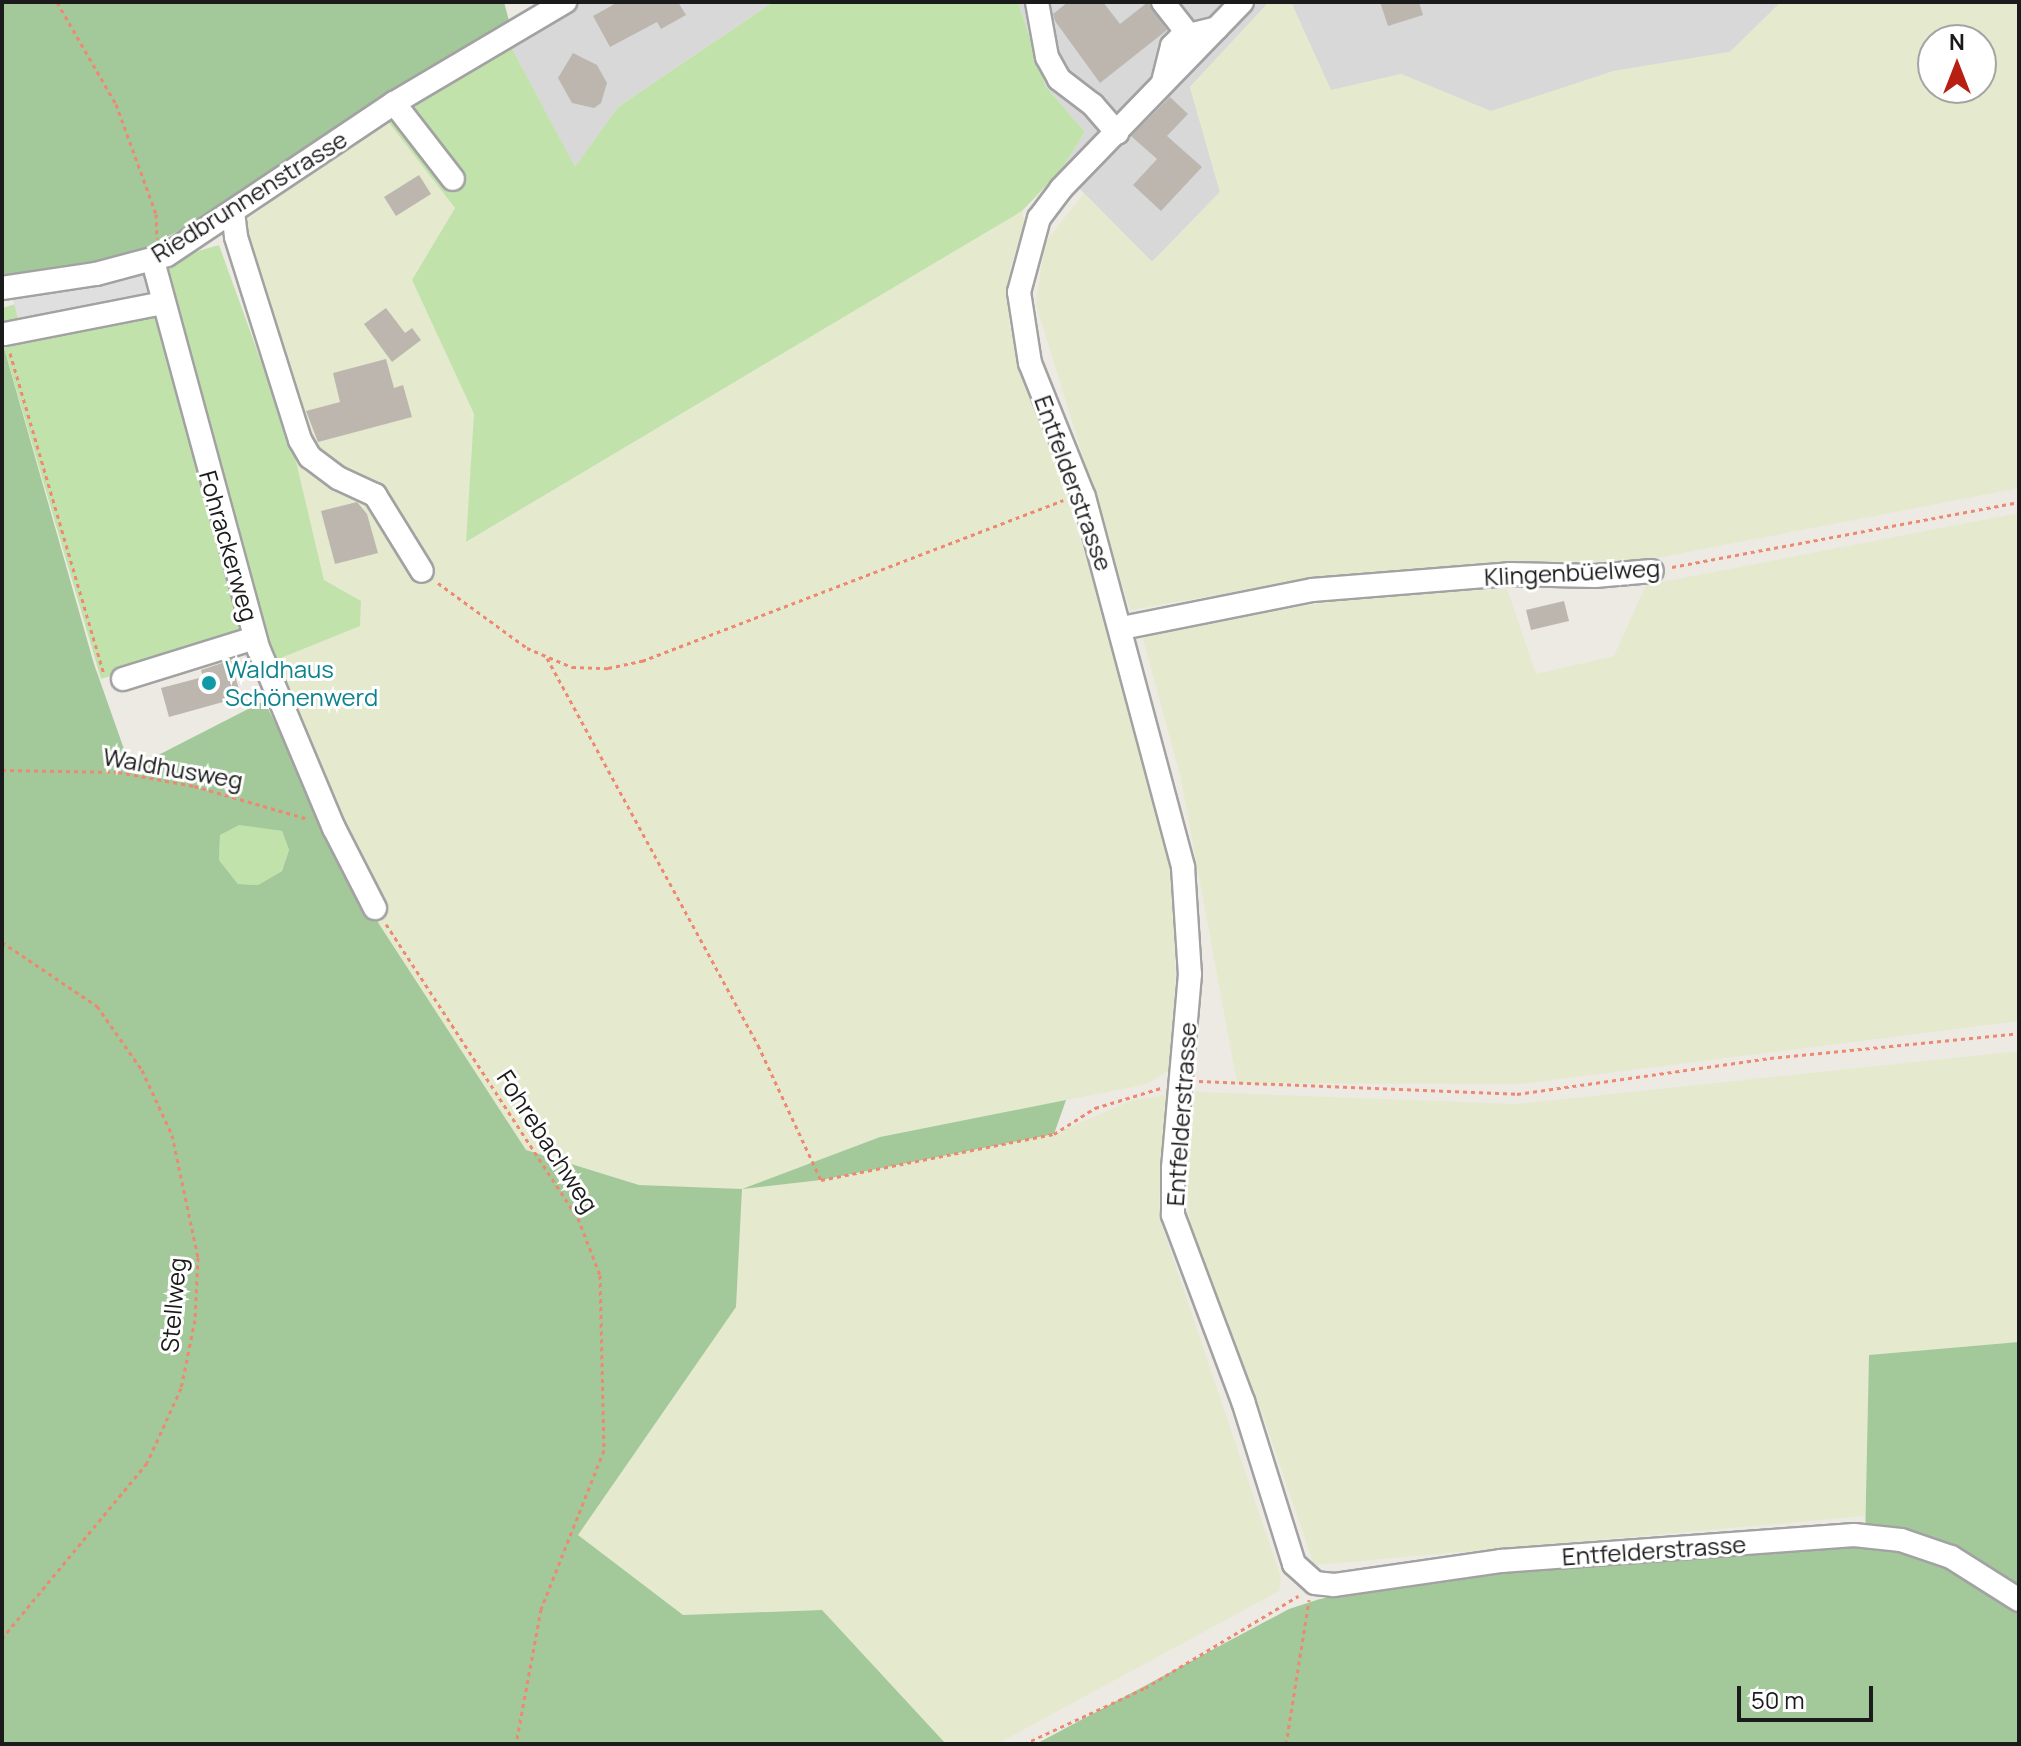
<!DOCTYPE html>
<html>
<head>
<meta charset="utf-8">
<style>
  body { margin:0 }
  #map { position:relative; width:2021px; height:1746px; overflow:hidden; background:#eceae2; font-family:Manrope,sans-serif }
  div>[style] { position:absolute }
  .residential>* { inset:0; background:#d9d8d8 }
  .farmland>* { inset:0; background:#e5eace }
  .grass>* { inset:0; background:#c1e3ab }
  .forest>* { inset:0; background:#a3c89a }
  .parking>* { inset:0; background:#dfdfdf }
  .building>* { inset:0; background:#bcb6af }
  .path>* { height:3px; margin-top:-1.5px; transform-origin:0; background:repeating-linear-gradient(90deg,#ed8972 0 4px,transparent 0 8px) }
  .roads { filter:drop-shadow(2px 0 #a2a2a2) drop-shadow(-2px 0 #a2a2a2) drop-shadow(0 2px #a2a2a2) drop-shadow(0 -2px #a2a2a2) }
  .minor>* { height:22px; margin:-11px; padding:0 11px; transform-origin:11px; border-radius:11px; background:#fff }
  .dots>* { width:22px; height:22px; translate:-50% -50%; box-sizing:border-box; border:4px solid #fff; border-radius:50% }
  span { translate:-50% -50%; white-space:nowrap; text-align:center; line-height:1.15; -webkit-text-stroke:6px #fff; paint-order:stroke }
  .street-label { font-size:24px; color:#1b1b1b }
  .culture-label { font-size:24px; color:#0d838f }
  .left { translate:0 -50%; text-align:left }
  .frame { position:absolute; inset:0; border:4px solid #1b1b1b; pointer-events:none }
  .north { position:absolute; left:1917px; top:24px; width:80px; height:80px; box-sizing:border-box; background:#fff; border:2px solid #a4a4a4; border-radius:50%; rotate:0deg; font-size:22px; font-weight:700; line-height:32px; text-align:center; color:#1b1b1b }
  .north::after { content:''; display:block; margin:auto; width:28px; height:36px; background:#b61f11; clip-path:polygon(50% 0,100% 100%,50% 72%,0 100%) }
  .scale { position:absolute; left:1737px; top:1686px; width:136px; height:36px; box-sizing:border-box; border:4px solid #1b1b1b; border-top:0; padding-left:10px; font-size:24px; line-height:28px; white-space:nowrap; color:#1b1b1b; -webkit-text-stroke:6px #fff; paint-order:stroke }
</style>
</head>
<body>
<div id="map">
  <div class="residential">
    <i style="clip-path:polygon(581px 2px,773px 2px,618px 107px,575px 168px,509px 43px)"></i>
    <i style="clip-path:polygon(1018px 2px,1269px 2px,1190px 87px,1220px 192px,1152px 262px,1061px 170px,1085px 132px,1046px 87px)"></i>
    <i style="clip-path:polygon(1291px 2px,1781px 2px,1730px 52px,1614px 71px,1491px 112px,1401px 74px,1330px 91px)"></i>
  </div>
  <div class="farmland">
    <i style="clip-path:polygon(evenodd,1269px 2px,1291px 2px,1331px 90px,1401px 74px,1491px 111px,1614px 71px,1730px 52px,1781px 2px,2019px 2px,2019px 488px,1641px 561px,1497px 562px,1319px 577px,1130px 610px,1036px 304px,1045px 243px,1084px 193px,1152px 262px,1220px 192px,1190px 87px,1269px 2px,1933px 40px,1981px 40px,1981px 88px,1933px 88px,1933px 40px)"></i>
    <i style="clip-path:polygon(386px 119px,455px 208px,412px 280px,474px 414px,467px 542px,1022px 211px,1025px 224px,1010px 267px,1009px 325px,1096px 587px,1158px 801px,1173px 884px,1176px 1004px,1168px 1071px,1147px 1084px,879px 1137px,746px 1188px,1054px 1134px,1133px 1100px,1165px 1095px,1175px 1100px,1167px 1172px,1159px 1197px,1162px 1226px,1281px 1578px,1279px 1591px,997px 1744px,946px 1744px,822px 1610px,683px 1615px,578px 1535px,736px 1307px,742px 1189px,639px 1185px,526px 1150px,379px 924px,264px 701px,245px 634px,324px 580px,237px 227px)"></i>
    <i style="clip-path:polygon(2019px 513px,2019px 1021px,1520px 1084px,1237px 1083px,1181px 779px,1142px 635px,1361px 596px,1507px 589px,1536px 674px,1614px 656px,1646px 585px)"></i>
    <i style="clip-path:polygon(2019px 1051px,2019px 1342px,1869px 1355px,1866px 1516px,1314px 1565px,1263px 1415px,1192px 1239px,1186px 1188px,1196px 1092px,1516px 1104px)"></i>
  </div>
  <div class="grass">
    <i style="clip-path:polygon(773px 2px,1018px 2px,1046px 87px,1085px 132px,1061px 170px,1022px 211px,466px 542px,474px 414px,412px 280px,455px 208px,386px 119px,509px 43px,575px 167px,618px 107px)"></i>
    <i style="clip-path:polygon(219px 245px,294px 453px,324px 580px,361px 601px,360px 626px,271px 662px,245px 634px,101px 679px,2px 341px,2px 308px)"></i>
    <i style="clip-path:polygon(239px 824px,282px 831px,289px 850px,282px 871px,258px 885px,238px 884px,219px 860px,220px 835px)"></i>
  </div>
  <div class="forest">
    <i style="clip-path:polygon(2px 2px,504px 2px,509px 21px,206px 217px,141px 250px,60px 271px,2px 278px)"></i>
    <i style="clip-path:polygon(evenodd,2px 341px,94px 664px,131px 769px,264px 701px,379px 924px,526px 1150px,639px 1185px,742px 1189px,880px 1137px,1066px 1100px,1054px 1134px,821px 1180px,742px 1189px,736px 1307px,578px 1535px,683px 1615px,822px 1610px,946px 1744px,2px 1744px,2px 341px,239px 825px,282px 831px,289px 850px,282px 871px,258px 885px,238px 884px,219px 860px,220px 835px,239px 825px)"></i>
    <i style="clip-path:polygon(2019px 1342px,2019px 1744px,1036px 1744px,1289px 1609px,1320px 1599px,1479px 1571px,1865px 1544px,1869px 1355px)"></i>
  </div>
  <div class="parking">
    <i style="clip-path:polygon(143px 276px,155px 314px,23px 338px,12px 296px)"></i>
  </div>
  <div class="building">
    <i style="clip-path:polygon(618px 2px,678px 2px,686px 15px,661px 29px,657px 22px,610px 47px,593px 16px)"></i>
    <i style="clip-path:polygon(1068px 2px,1103px 2px,1120px 24px,1148px 2px,1167px 30px,1100px 83px,1055px 21px,1053px 14px)"></i>
    <i style="clip-path:polygon(1380px 2px,1419px 2px,1423px 15px,1388px 26px)"></i>
    <i style="clip-path:polygon(573px 53px,597px 65px,607px 83px,601px 103px,594px 108px,572px 103px,558px 78px)"></i>
    <i style="clip-path:polygon(1170px 97px,1188px 114px,1167px 136px,1202px 167px,1161px 211px,1133px 185px,1157px 159px,1131px 136px)"></i>
    <i style="clip-path:polygon(419px 175px,431px 194px,396px 216px,384px 197px)"></i>
    <i style="clip-path:polygon(386px 308px,405px 333px,412px 328px,421px 340px,392px 362px,364px 324px)"></i>
    <i style="clip-path:polygon(386px 359px,394px 388px,403px 385px,412px 417px,318px 442px,306px 411px,340px 402px,333px 373px)"></i>
    <i style="clip-path:polygon(357px 502px,367px 514px,378px 553px,335px 564px,321px 511px)"></i>
    <i style="clip-path:polygon(1564px 601px,1569px 621px,1531px 630px,1526px 610px)"></i>
    <i style="clip-path:polygon(231px 660px,241px 697px,169px 717px,161px 688px,203px 677px,201px 670px)"></i>
  </div>
  <div class="path">
    <i style="left:57px;top:2px;width:118px;rotate:60deg"></i>
    <i style="left:116px;top:104px;width:117px;rotate:70deg"></i>
    <i style="left:156px;top:214px;width:25px;rotate:88deg"></i>
    <i style="left:10px;top:353px;width:332px;rotate:73.7deg"></i>
    <i style="left:1672px;top:567px;width:353px;rotate:-10.6deg"></i>
    <i style="left:438px;top:583px;width:110px;rotate:36.1deg"></i>
    <i style="left:527px;top:648px;width:49px;rotate:22.9deg"></i>
    <i style="left:572px;top:667px;width:36px;rotate:2deg"></i>
    <i style="left:608px;top:668px;width:35px;rotate:-12deg"></i>
    <i style="left:642px;top:661px;width:451px;rotate:-20.9deg"></i>
    <i style="left:547px;top:658px;width:441px;rotate:61.4deg"></i>
    <i style="left:758px;top:1045px;width:149px;rotate:65deg"></i>
    <i style="left:821px;top:1180px;width:237px;rotate:-11.2deg"></i>
    <i style="left:1054px;top:1134px;width:49px;rotate:-32.4deg"></i>
    <i style="left:1095px;top:1108px;width:69px;rotate:-16.9deg"></i>
    <i style="left:2px;top:770px;width:116px;rotate:1deg"></i>
    <i style="left:118px;top:772px;width:77px;rotate:10.4deg"></i>
    <i style="left:194px;top:786px;width:119px;rotate:16.1deg"></i>
    <i style="left:386px;top:924px;width:351px;rotate:56.9deg"></i>
    <i style="left:578px;top:1218px;width:61px;rotate:68.9deg"></i>
    <i style="left:600px;top:1275px;width:175px;rotate:88.7deg"></i>
    <i style="left:604px;top:1450px;width:171px;rotate:111.6deg"></i>
    <i style="left:541px;top:1609px;width:137px;rotate:100.5deg"></i>
    <i style="left:2px;top:942px;width:115px;rotate:34deg"></i>
    <i style="left:97px;top:1006px;width:78px;rotate:54.9deg"></i>
    <i style="left:142px;top:1070px;width:72px;rotate:65.2deg"></i>
    <i style="left:172px;top:1135px;width:125px;rotate:78deg"></i>
    <i style="left:198px;top:1257px;width:63px;rotate:92.7deg"></i>
    <i style="left:195px;top:1320px;width:69px;rotate:101.6deg"></i>
    <i style="left:181px;top:1388px;width:82px;rotate:114.4deg"></i>
    <i style="left:147px;top:1463px;width:227px;rotate:129.6deg"></i>
    <i style="left:1199px;top:1081px;width:318px;rotate:2.3deg"></i>
    <i style="left:1517px;top:1094px;width:256px;rotate:-8.1deg"></i>
    <i style="left:1770px;top:1058px;width:250px;rotate:-5.7deg"></i>
    <i style="left:1024px;top:1744px;width:133px;rotate:-24.8deg"></i>
    <i style="left:1145px;top:1688px;width:179px;rotate:-31deg"></i>
    <i style="left:1286px;top:1744px;width:146px;rotate:-80.9deg"></i>
  </div>
  <div class="roads">
    <div class="minor">
      <i style="left:1037px;top:2px;width:56px;rotate:79.7deg"></i>
      <i style="left:1047px;top:57px;width:25px;rotate:61deg"></i>
      <i style="left:1059px;top:79px;width:43px;rotate:37.4deg"></i>
      <i style="left:1093px;top:105px;width:37px;rotate:49deg"></i>
      <i style="left:1163px;top:2px;width:41px;rotate:52deg"></i>
      <i style="left:1242px;top:2px;width:260px;rotate:134.1deg"></i>
      <i style="left:1061px;top:189px;width:36px;rotate:127deg"></i>
      <i style="left:1039px;top:218px;width:77px;rotate:105.1deg"></i>
      <i style="left:1019px;top:292px;width:72px;rotate:81.2deg"></i>
      <i style="left:1030px;top:363px;width:144px;rotate:68.1deg"></i>
      <i style="left:1084px;top:497px;width:383px;rotate:75deg"></i>
      <i style="left:1183px;top:867px;width:107px;rotate:86.3deg"></i>
      <i style="left:1190px;top:974px;width:195px;rotate:95deg"></i>
      <i style="left:1173px;top:1168px;width:47px;rotate:90deg"></i>
      <i style="left:1173px;top:1215px;width:199px;rotate:69.4deg"></i>
      <i style="left:1243px;top:1401px;width:171px;rotate:72.6deg"></i>
      <i style="left:1294px;top:1564px;width:28px;rotate:42deg"></i>
      <i style="left:1315px;top:1583px;width:19px;rotate:6deg"></i>
      <i style="left:1334px;top:1585px;width:169px;rotate:-8.2deg"></i>
      <i style="left:1501px;top:1561px;width:354px;rotate:-4.2deg"></i>
      <i style="left:1854px;top:1535px;width:47px;rotate:6.1deg"></i>
      <i style="left:1901px;top:1540px;width:53px;rotate:18.8deg"></i>
      <i style="left:1951px;top:1557px;width:80px;rotate:32.3deg"></i>
      <i style="left:1163px;top:82px;width:37px;rotate:-76deg"></i>
      <i style="left:1172px;top:46px;width:13px;rotate:-45deg"></i>
      <i style="left:1181px;top:37px;width:37px;rotate:-14deg"></i>
      <i style="left:394px;top:103px;width:96px;rotate:52.2deg"></i>
      <i style="left:233px;top:212px;width:25px;rotate:83deg"></i>
      <i style="left:236px;top:237px;width:213px;rotate:72.5deg"></i>
      <i style="left:300px;top:440px;width:20px;rotate:60deg"></i>
      <i style="left:310px;top:457px;width:35px;rotate:37deg"></i>
      <i style="left:338px;top:478px;width:41px;rotate:24.7deg"></i>
      <i style="left:375px;top:495px;width:89px;rotate:58.3deg"></i>
      <i style="left:153px;top:261px;width:403px;rotate:74.8deg"></i>
      <i style="left:259px;top:650px;width:193px;rotate:67.2deg"></i>
      <i style="left:334px;top:828px;width:90px;rotate:62.9deg"></i>
      <i style="left:2px;top:288px;width:95px;rotate:-8.5deg"></i>
      <i style="left:96px;top:274px;width:73px;rotate:-15deg"></i>
      <i style="left:167px;top:255px;width:273px;rotate:-33.8deg"></i>
      <i style="left:394px;top:103px;width:199px;rotate:-30.6deg"></i>
      <i style="left:5px;top:334px;width:161px;rotate:-11.1deg"></i>
      <i style="left:1122px;top:628px;width:194px;rotate:-11.3deg"></i>
      <i style="left:1312px;top:590px;width:198px;rotate:-4.6deg"></i>
      <i style="left:1509px;top:574px;width:86px;rotate:1.3deg"></i>
      <i style="left:1595px;top:576px;width:57px;rotate:-5deg"></i>
      <i style="left:123px;top:679px;width:138px;rotate:-17.3deg"></i>
    </div>
  </div>
  <div class="dots">
    <i style="left:209px;top:683px;background:#0f9aa8"></i>
  </div>
  <div class="street-label">
    <span style="left:249px;top:196px;rotate:-32deg">Riedbrunnenstrasse</span>
    <span style="left:1074px;top:483px;rotate:70deg">Entfelderstrasse</span>
    <span style="left:229px;top:546px;rotate:74deg">Fohrackerweg</span>
    <span style="left:1572px;top:572px;rotate:-3deg">Klingenbüelweg</span>
    <span style="left:173px;top:768px;rotate:10deg">Waldhusweg</span>
    <span style="left:1181px;top:1114px;rotate:-86deg">Entfelderstrasse</span>
    <span style="left:548px;top:1141px;rotate:57deg">Fohrebachweg</span>
    <span style="left:173px;top:1305px;rotate:-85deg">Stellweg</span>
    <span style="left:1654px;top:1550px;rotate:-4deg">Entfelderstrasse</span>
  </div>
  <div class="culture-label">
    <span class="left" style="left:225px;top:683px">Waldhaus<br>Schönenwerd</span>
  </div>
  <div class="frame"></div>
  <div class="north">N</div>
  <div class="scale">50 m</div>
</div>
</body>
</html>
